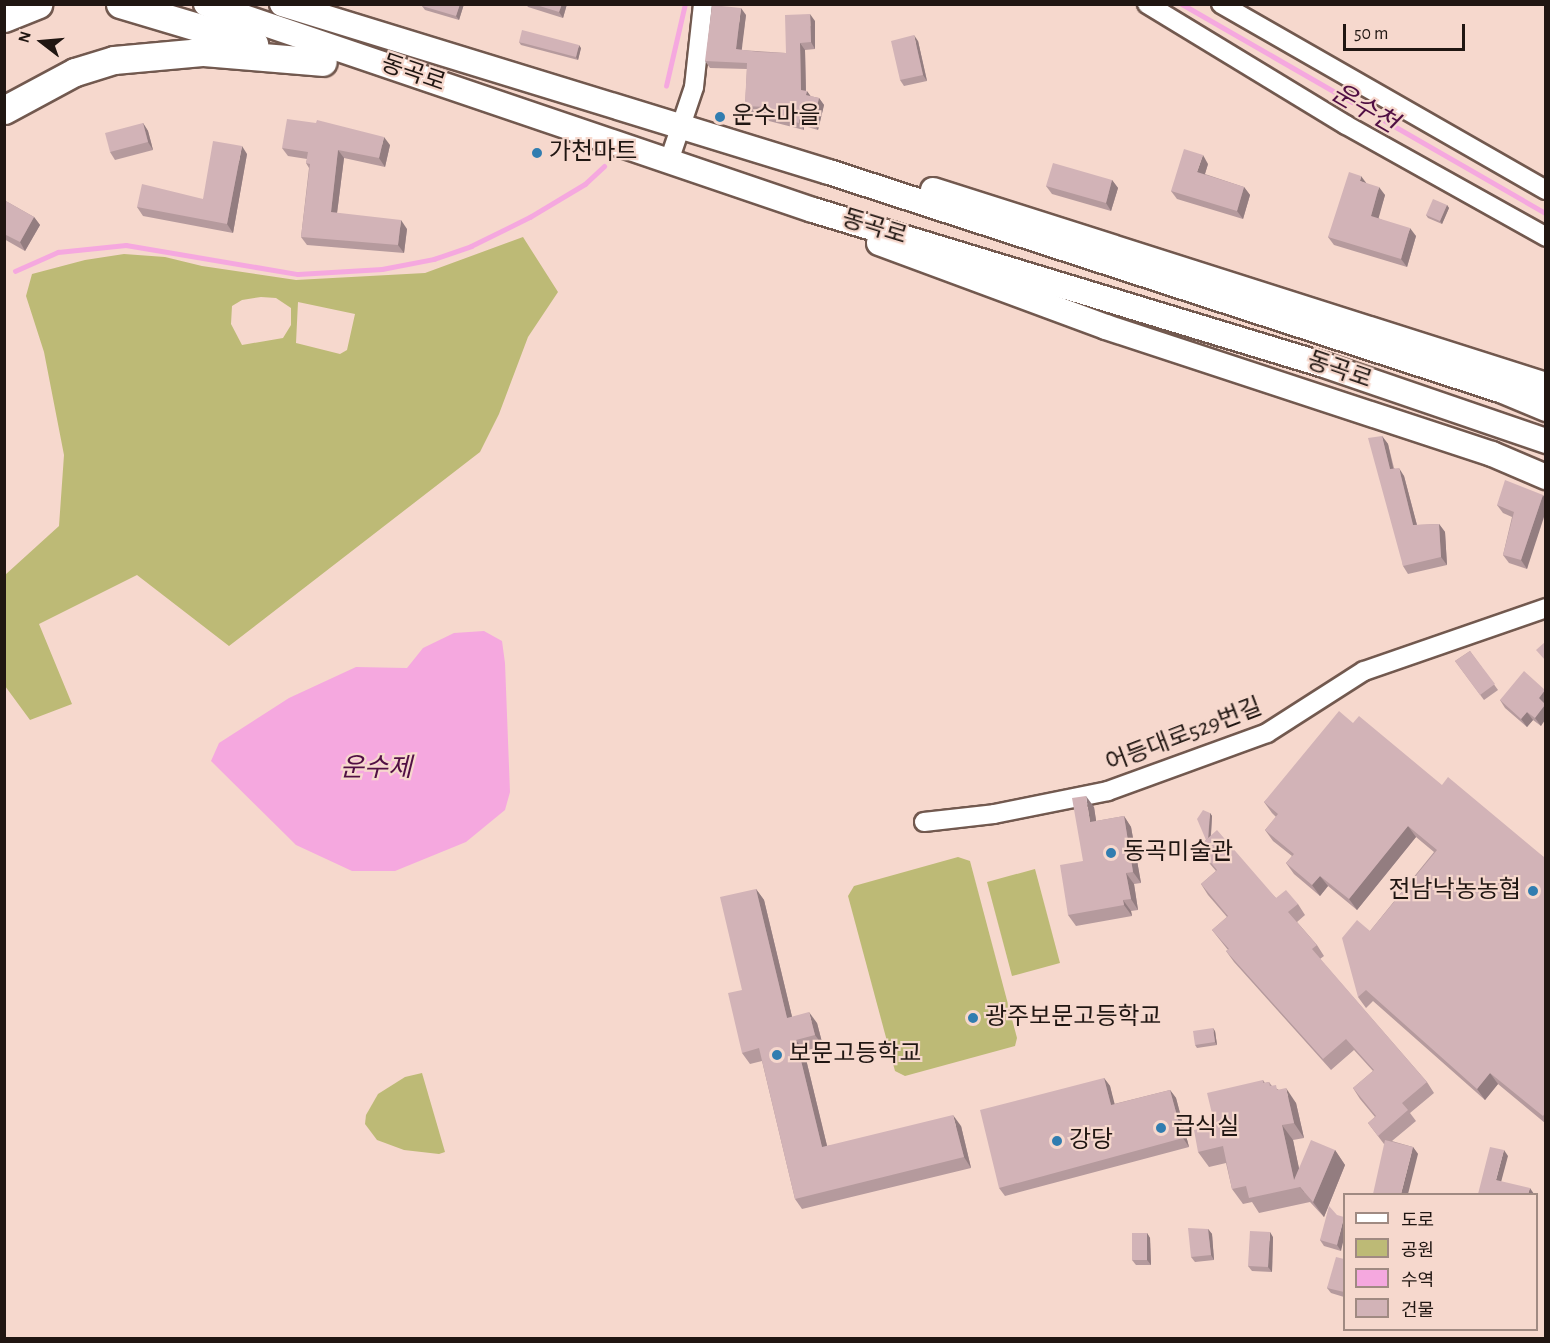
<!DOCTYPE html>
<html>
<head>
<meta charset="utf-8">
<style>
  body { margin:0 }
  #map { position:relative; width:1550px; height:1343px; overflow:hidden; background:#f6d8cd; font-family:"Alegreya Sans","Noto Sans KR",sans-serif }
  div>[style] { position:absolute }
  .green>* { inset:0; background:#bdba76 }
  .water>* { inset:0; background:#f5a8df }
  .stream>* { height:4.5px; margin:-2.25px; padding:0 2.25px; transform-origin:2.25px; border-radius:2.25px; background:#f5a8df }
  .roads { filter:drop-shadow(2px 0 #72594f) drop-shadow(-2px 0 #72594f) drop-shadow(0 2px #72594f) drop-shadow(0 -2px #72594f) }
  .minor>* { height:18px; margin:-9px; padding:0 9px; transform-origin:9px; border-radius:9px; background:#fff }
  .major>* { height:24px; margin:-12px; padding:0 12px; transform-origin:12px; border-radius:12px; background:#fff }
  .highway>* { height:27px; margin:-13.5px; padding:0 13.5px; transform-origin:13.5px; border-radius:13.5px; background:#fff }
  .wall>* { inset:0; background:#b59a9d }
  .shaded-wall>* { inset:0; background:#937d80 }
  .building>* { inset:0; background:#d2b3b7 }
  .dots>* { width:16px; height:16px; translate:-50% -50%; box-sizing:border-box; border:3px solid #f6d8cd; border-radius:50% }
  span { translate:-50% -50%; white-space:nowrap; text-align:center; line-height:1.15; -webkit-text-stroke:4.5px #f6d8cd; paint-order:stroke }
  .street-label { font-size:24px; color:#201612 }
  .poi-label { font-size:24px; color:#201612 }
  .left { translate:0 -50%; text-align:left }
  .right { translate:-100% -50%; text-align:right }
  .water-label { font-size:26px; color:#510f44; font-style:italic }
  .frame { position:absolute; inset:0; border:6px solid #201612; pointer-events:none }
  .legend { position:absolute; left:1343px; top:1193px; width:195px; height:138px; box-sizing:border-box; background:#f6d8cd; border:2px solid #a08a82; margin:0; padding:8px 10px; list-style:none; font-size:18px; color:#201612 }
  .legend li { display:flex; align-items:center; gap:12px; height:30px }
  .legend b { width:30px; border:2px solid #a08a82 }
  .north { position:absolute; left:12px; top:12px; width:60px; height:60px; -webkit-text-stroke:4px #f6d8cd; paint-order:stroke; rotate:286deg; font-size:16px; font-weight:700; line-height:24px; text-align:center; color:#201612 }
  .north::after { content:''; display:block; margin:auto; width:21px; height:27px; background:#201612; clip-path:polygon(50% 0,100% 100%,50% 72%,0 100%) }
  .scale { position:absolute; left:1343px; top:24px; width:122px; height:27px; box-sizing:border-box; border:3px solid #201612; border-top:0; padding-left:8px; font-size:18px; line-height:21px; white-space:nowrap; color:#201612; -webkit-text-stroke:4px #f6d8cd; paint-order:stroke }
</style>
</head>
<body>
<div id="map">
  <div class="green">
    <i style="clip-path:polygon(evenodd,523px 237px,558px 292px,528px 337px,499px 414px,480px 452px,229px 646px,137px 575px,39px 624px,72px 704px,30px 720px,5px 686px,5px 575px,59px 526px,64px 455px,44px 352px,26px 296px,32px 274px,85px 260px,124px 254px,165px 257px,202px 266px,296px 280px,425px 273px,523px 237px,261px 297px,276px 298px,291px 308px,291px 325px,283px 338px,242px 345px,231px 324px,232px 306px,242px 300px,261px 297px,523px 237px,298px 302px,355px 314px,347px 350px,340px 354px,296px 343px,298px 302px)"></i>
    <i style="clip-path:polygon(958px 857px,970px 861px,1017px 1038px,1015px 1046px,905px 1076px,895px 1071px,848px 896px,854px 886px)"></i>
    <i style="clip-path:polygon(1035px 869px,1060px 963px,1012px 976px,987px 882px)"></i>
    <i style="clip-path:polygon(422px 1073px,445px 1152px,439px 1154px,404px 1150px,377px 1140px,365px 1124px,366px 1115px,378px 1094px,405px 1077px)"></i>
  </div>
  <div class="water">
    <i style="clip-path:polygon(484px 631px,502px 641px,505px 663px,510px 792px,505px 810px,466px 842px,395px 871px,352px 871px,296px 845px,211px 761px,219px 743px,289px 698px,356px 667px,407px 668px,423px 648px,454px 633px)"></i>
  </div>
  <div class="stream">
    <i style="left:1182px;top:4px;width:420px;rotate:29.9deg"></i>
    <i style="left:666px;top:86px;width:84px;rotate:-77deg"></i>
    <i style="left:15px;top:271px;width:47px;rotate:-23.8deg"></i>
    <i style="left:58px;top:252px;width:68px;rotate:-5.9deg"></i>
    <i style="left:126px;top:245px;width:174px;rotate:9.6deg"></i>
    <i style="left:298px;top:274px;width:84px;rotate:-3.4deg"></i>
    <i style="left:382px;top:269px;width:53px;rotate:-10.9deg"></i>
    <i style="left:434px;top:259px;width:39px;rotate:-19deg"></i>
    <i style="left:471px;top:246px;width:66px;rotate:-26.2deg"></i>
    <i style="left:530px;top:217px;width:64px;rotate:-31deg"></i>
    <i style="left:585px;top:184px;width:26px;rotate:-43deg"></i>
  </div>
  <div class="roads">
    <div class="minor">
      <i style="left:1147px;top:4px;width:233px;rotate:31.3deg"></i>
      <i style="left:1346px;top:125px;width:229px;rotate:29.2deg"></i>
      <i style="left:1221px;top:4px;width:374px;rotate:29.8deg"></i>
      <i style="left:669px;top:161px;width:78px;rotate:-71.3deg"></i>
      <i style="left:694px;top:87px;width:83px;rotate:-83.8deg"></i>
      <i style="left:924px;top:822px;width:70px;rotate:-6.5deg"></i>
      <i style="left:994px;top:814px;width:116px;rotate:-11.4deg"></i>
      <i style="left:1108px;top:791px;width:169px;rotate:-20deg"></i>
      <i style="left:1267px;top:733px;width:115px;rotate:-32.6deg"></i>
      <i style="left:1364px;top:671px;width:193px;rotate:-19.1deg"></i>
    </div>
    <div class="major">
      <i style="left:206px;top:4px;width:641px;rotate:18.75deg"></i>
      <i style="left:813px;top:210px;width:534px;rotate:16.87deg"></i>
      <i style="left:1324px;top:365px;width:235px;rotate:18.9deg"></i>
      <i style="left:282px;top:4px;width:572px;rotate:17.07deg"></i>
      <i style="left:829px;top:172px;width:709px;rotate:18deg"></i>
      <i style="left:1503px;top:391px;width:47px;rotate:22.7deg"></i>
      <i style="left:933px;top:190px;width:643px;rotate:17.65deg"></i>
      <i style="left:879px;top:243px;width:242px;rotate:20.3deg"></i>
      <i style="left:1106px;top:327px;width:406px;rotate:18.2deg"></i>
      <i style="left:1492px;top:454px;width:59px;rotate:23.1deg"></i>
    </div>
    <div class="highway">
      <i style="left:120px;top:4px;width:140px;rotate:16.6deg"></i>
      <i style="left:4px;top:18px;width:37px;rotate:-22deg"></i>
      <i style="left:4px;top:110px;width:81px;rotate:-28.2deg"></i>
      <i style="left:75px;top:72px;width:41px;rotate:-17.1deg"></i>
      <i style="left:114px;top:60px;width:88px;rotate:-5.2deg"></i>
      <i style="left:202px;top:52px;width:121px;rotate:4.7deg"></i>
    </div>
  </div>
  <div class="wall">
    <i style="clip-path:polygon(464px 4px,459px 20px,425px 10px,422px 6px)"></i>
    <i style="clip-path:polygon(526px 4px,567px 4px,563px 18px,528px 7px)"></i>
    <i style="clip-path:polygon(746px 15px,741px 50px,786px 53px,815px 21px,815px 49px,805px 50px,806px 91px,810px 96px,819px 98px,824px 105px,818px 130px,804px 126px,804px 130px,769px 121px,765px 113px,750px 113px,745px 106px,747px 69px,710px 68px,705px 61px)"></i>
    <i style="clip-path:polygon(918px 41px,927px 81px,904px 86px,900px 80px)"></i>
    <i style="clip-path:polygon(519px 42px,581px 48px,578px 60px,521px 45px)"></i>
    <i style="clip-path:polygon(143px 123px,148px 131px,153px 150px,115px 160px,110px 152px)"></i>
    <i style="clip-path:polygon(390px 145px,385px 167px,344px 158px,337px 213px,407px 229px,404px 253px,307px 245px,301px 237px,309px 168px,306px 163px,307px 159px,288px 156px,282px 148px)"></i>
    <i style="clip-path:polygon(247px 154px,233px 233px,143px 216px,137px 207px,203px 199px)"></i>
    <i style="clip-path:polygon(1208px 164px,1205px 174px,1244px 187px,1250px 195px,1243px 219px,1177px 199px,1171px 191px)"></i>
    <i style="clip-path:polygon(1112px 180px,1118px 188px,1111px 211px,1052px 194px,1046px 186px)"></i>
    <i style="clip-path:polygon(1366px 183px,1385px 195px,1378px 218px,1416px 236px,1407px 267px,1334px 245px,1328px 237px)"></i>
    <i style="clip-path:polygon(4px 200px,34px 217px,40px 225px,25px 251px,4px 239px)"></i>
    <i style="clip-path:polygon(1447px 205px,1449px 208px,1442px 224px,1428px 218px,1426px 215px)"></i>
    <i style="clip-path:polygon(1382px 436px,1388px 444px,1394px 468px,1404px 476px,1417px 525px,1439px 524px,1445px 532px,1447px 565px,1408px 574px,1403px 566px)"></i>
    <i style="clip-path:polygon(1543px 495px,1527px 569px,1509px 563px,1503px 555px,1512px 517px,1503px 513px,1497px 505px)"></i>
    <i style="clip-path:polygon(1470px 651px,1498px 690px,1484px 700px,1455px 661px)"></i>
    <i style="clip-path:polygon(1545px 690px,1541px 726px,1533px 720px,1527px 727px,1505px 708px,1500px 700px)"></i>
    <i style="clip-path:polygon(1353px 723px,1545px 858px,1545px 1123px,1498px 1084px,1485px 1100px,1373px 1001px,1366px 1008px,1358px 997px,1370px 931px,1434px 852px,1416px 837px,1357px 910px,1328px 886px,1320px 896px,1294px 874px,1286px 863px,1292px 856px,1273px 841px,1265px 830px,1276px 817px,1272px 813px,1264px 802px)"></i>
    <i style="clip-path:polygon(1094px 807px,1096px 821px,1124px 816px,1131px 827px,1141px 883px,1134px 884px,1138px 910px,1131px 911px,1132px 916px,1076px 926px,1068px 915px,1083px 861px)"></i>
    <i style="clip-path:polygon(1210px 813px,1212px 816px,1211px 836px,1276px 898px,1298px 904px,1305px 915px,1297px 922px,1317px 945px,1324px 956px,1320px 959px,1427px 1082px,1434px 1093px,1410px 1113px,1416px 1121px,1392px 1141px,1413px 1147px,1418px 1154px,1384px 1144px,1368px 1123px,1375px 1117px,1360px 1099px,1353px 1088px,1373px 1071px,1354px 1050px,1331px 1070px,1234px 962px,1226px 951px,1228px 950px,1212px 930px,1227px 917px,1208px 895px,1201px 884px,1216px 871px,1205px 858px,1198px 847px,1206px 840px)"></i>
    <i style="clip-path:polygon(756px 889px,764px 900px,792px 1017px,817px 1023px,823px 1046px,804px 1051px,827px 1146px,961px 1126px,971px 1168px,802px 1209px,795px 1199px,762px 1061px,750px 1064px,742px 1053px,742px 990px)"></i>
    <i style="clip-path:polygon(1215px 1031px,1217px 1045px,1197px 1048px,1195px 1045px)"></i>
    <i style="clip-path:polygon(1104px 1078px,1110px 1086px,1114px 1104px,1170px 1090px,1176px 1098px,1189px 1147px,1005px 1196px,999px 1188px)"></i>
    <i style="clip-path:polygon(1263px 1080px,1265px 1083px,1269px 1082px,1272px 1086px,1279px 1090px,1296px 1103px,1304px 1138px,1293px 1140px,1299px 1169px,1335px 1150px,1345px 1165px,1324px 1217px,1310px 1202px,1259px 1213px,1252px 1202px,1243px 1204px,1232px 1189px,1226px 1163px,1209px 1167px,1198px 1152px,1215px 1126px)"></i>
    <i style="clip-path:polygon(1337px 1215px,1341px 1251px,1324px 1246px,1320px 1240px)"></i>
    <i style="clip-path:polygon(1208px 1229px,1212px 1234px,1214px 1260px,1195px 1262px,1191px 1257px)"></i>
    <i style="clip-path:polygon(1147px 1233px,1150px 1238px,1151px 1265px,1136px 1265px,1132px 1260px)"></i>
    <i style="clip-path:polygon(1273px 1237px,1272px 1272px,1252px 1271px,1248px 1266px)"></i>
    <i style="clip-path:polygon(1344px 1259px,1344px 1297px,1331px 1293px,1327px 1288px)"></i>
  </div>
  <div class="shaded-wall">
    <i style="clip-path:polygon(460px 4px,464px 4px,459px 20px,456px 16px)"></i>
    <i style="clip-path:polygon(562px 4px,567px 4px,563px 18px,559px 12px)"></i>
    <i style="clip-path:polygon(741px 8px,746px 15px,741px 56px,736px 49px)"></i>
    <i style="clip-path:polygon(810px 14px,815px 21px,815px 49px,811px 42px)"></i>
    <i style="clip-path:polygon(914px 35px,918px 41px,927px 81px,923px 75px)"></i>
    <i style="clip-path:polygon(800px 43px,805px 50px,806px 95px,807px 91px,812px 98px,811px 102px,801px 90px)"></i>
    <i style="clip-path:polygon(579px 45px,581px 48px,578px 60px,576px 57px)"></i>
    <i style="clip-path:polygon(819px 98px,824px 105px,818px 130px,813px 123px)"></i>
    <i style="clip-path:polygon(799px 119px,804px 126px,804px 130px,799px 123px)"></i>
    <i style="clip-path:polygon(143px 123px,148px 131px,153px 150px,148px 142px)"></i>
    <i style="clip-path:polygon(384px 137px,390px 145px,385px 167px,379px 158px)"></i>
    <i style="clip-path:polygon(242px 146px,247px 154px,233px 233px,227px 224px)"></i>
    <i style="clip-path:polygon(338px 150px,344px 158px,336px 221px,331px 212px)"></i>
    <i style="clip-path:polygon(1203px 155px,1208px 164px,1203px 180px,1197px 172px)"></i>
    <i style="clip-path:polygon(1361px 176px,1367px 184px,1360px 181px)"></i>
    <i style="clip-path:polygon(1112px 180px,1118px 188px,1111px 211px,1106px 203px)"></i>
    <i style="clip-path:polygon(1244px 187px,1250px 195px,1243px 219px,1237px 211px)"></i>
    <i style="clip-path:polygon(1379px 187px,1385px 195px,1377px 224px,1371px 216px)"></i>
    <i style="clip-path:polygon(1447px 205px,1449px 208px,1442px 224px,1440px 221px)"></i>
    <i style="clip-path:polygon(34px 217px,40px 225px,25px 251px,20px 242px)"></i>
    <i style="clip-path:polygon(401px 220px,407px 229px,404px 253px,398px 245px)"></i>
    <i style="clip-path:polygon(1410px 228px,1416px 236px,1407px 267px,1401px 259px)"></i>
    <i style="clip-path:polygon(1382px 436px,1388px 444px,1395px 477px,1390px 469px)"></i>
    <i style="clip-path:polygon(1399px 468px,1404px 476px,1419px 533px,1413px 525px)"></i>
    <i style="clip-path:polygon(1543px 495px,1545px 498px,1545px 514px,1527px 569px,1521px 560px)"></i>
    <i style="clip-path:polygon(1439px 524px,1445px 532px,1447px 565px,1441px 557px)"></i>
    <i style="clip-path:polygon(1545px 690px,1545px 720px,1541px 726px,1535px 718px,1539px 698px)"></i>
    <i style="clip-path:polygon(1527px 712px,1533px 720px,1527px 727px,1521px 719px)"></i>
    <i style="clip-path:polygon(1086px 796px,1094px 807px,1098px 833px,1090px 822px)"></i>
    <i style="clip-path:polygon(1210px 813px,1212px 816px,1210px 847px,1208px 844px)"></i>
    <i style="clip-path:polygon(1124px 816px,1131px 827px,1141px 883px,1133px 872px)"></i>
    <i style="clip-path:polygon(1408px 826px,1416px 837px,1357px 910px,1349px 899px)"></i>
    <i style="clip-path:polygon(1126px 873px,1134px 884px,1138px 910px,1131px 899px)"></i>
    <i style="clip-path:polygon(1320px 876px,1328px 886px,1320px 896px,1312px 885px)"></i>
    <i style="clip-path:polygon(756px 889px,764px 900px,795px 1029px,787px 1018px)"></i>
    <i style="clip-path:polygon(1123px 900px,1131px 911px,1132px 916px,1124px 905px)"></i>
    <i style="clip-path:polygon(809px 1012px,817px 1023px,823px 1046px,815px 1035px)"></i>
    <i style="clip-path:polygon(1213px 1028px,1215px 1031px,1217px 1045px,1215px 1042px)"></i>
    <i style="clip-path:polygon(796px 1040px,804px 1051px,830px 1158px,822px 1147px)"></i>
    <i style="clip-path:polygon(1490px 1073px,1498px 1084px,1485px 1100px,1477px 1089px)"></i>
    <i style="clip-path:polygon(1104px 1078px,1110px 1086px,1117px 1113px,1111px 1105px)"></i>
    <i style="clip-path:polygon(1286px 1088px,1296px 1103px,1304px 1138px,1294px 1123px)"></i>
    <i style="clip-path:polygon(1170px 1090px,1176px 1098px,1189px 1147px,1183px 1138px)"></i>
    <i style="clip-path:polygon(953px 1115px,961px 1126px,971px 1168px,964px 1157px)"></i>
    <i style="clip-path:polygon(1282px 1125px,1293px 1140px,1304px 1192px,1294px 1180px)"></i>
    <i style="clip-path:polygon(1413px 1147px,1418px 1154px,1408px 1194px,1401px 1194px)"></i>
    <i style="clip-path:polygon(1335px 1150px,1345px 1165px,1324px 1217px,1313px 1202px)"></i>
    <i style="clip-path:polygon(1504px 1150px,1508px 1156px,1500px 1186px,1496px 1180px)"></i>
    <i style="clip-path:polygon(1530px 1188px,1534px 1194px,1528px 1194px)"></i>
    <i style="clip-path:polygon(1344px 1217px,1344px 1238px,1341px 1251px,1337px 1245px)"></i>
    <i style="clip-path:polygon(1208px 1229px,1212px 1234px,1214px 1260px,1211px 1255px)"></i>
    <i style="clip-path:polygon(1270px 1232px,1273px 1237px,1272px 1272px,1268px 1267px)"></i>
    <i style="clip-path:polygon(1147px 1233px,1150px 1238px,1151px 1265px,1147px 1260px)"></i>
  </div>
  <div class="building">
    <i style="clip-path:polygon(422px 4px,460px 4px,456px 16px,422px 6px)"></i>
    <i style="clip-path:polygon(533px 4px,562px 4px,559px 12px)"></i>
    <i style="clip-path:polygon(712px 5px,741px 8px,736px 49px,759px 52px,786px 53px,785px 15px,810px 14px,811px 42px,800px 43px,801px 90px,807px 91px,806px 95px,819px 98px,813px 123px,799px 119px,799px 123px,764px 114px,766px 107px,745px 106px,747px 63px,705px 61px)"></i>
    <i style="clip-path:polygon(522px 30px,579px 45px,576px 57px,519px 42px)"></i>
    <i style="clip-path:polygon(914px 35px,923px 75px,900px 80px,891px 41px)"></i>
    <i style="clip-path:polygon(287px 119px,316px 123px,317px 120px,384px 137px,379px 158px,338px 150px,331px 212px,401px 220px,398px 245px,301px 237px,310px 164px,306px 163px,308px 152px,282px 148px)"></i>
    <i style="clip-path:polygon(143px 123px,148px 142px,110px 152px,105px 133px)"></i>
    <i style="clip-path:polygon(213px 141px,242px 146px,227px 224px,137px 207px,142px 184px,203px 199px)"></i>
    <i style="clip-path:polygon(1184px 149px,1203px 155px,1197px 172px,1244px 187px,1237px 211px,1171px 191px)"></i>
    <i style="clip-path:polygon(1053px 163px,1112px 180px,1106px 203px,1046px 186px)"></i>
    <i style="clip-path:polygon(1349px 172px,1361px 176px,1360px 181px,1379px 187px,1371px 216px,1410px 228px,1401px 259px,1328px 237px)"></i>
    <i style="clip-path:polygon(1433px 199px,1447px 205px,1440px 221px,1426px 215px)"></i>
    <i style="clip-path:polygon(4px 200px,34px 217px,20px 242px,4px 234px)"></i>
    <i style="clip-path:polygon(1382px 436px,1390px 469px,1399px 468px,1413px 525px,1439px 524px,1441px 557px,1403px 566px,1368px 438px)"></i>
    <i style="clip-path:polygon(1505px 480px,1543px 495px,1521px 560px,1503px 555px,1514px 512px,1497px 505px)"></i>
    <i style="clip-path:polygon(1545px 642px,1545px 660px,1536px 650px)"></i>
    <i style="clip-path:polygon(1470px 651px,1495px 684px,1480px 695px,1455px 661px)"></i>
    <i style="clip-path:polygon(1524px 671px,1545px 690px,1539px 698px,1545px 704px,1545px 705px,1535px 718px,1527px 712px,1521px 719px,1500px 700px)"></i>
    <i style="clip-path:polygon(1339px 711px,1353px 723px,1359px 716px,1442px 785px,1448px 777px,1545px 858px,1545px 1113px,1543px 1116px,1490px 1073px,1477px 1089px,1366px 990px,1358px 997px,1342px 938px,1357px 920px,1370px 931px,1437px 850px,1408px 826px,1349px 899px,1320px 876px,1312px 885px,1286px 863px,1294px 854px,1265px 830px,1278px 814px,1264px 802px)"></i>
    <i style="clip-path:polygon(1086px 796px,1090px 822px,1124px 816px,1133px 872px,1126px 873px,1131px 899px,1123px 900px,1124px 905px,1068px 915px,1060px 865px,1083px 861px,1072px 798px)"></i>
    <i style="clip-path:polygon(1203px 810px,1210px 813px,1208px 838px,1206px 840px,1197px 819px)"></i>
    <i style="clip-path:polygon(1217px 830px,1276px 898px,1286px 890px,1298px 904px,1288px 912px,1317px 945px,1312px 949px,1427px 1082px,1402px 1103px,1408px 1110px,1378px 1136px,1368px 1123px,1376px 1116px,1353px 1088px,1374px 1070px,1346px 1039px,1323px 1059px,1226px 951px,1229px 949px,1212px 930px,1228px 916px,1201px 884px,1217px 870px,1198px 847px)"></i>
    <i style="clip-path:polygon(756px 889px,787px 1018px,809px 1012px,815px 1035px,796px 1040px,822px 1147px,953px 1115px,964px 1157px,795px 1199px,759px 1048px,742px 1053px,728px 993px,742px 990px,720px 897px)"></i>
    <i style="clip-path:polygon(1213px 1028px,1215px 1042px,1195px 1045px,1193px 1031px)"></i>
    <i style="clip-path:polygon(1104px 1078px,1111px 1105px,1170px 1090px,1183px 1138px,999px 1188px,980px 1110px)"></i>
    <i style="clip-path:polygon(1263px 1080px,1263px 1083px,1269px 1082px,1270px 1086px,1276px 1085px,1277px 1090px,1286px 1088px,1294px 1123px,1282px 1125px,1294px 1180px,1311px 1140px,1335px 1150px,1313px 1202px,1300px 1187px,1249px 1198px,1246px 1186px,1232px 1189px,1223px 1146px,1198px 1152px,1194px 1130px,1215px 1126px,1207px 1093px)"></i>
    <i style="clip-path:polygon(1385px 1140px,1413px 1147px,1401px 1194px,1373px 1194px)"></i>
    <i style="clip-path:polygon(1490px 1147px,1504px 1150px,1496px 1180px,1530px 1188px,1528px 1194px,1478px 1194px)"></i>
    <i style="clip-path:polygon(1329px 1206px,1337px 1215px,1344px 1217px,1337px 1245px,1320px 1240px)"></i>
    <i style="clip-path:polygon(1188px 1228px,1208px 1229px,1211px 1255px,1191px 1257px)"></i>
    <i style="clip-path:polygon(1250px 1231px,1270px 1232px,1268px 1267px,1248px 1266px)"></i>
    <i style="clip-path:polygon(1132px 1233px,1147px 1233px,1147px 1260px,1132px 1260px)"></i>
    <i style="clip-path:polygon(1336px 1257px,1344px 1259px,1344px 1292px,1327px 1288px)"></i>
  </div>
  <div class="dots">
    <i style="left:720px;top:117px;background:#317db0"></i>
    <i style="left:537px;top:153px;background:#317db0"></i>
    <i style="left:1111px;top:853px;background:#317db0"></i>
    <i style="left:1533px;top:891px;background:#317db0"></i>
    <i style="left:973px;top:1018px;background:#317db0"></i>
    <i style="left:777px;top:1055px;background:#317db0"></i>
    <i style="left:1161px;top:1128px;background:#317db0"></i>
    <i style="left:1057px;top:1141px;background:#317db0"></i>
  </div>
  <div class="street-label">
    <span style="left:413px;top:74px;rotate:19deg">동곡로</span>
    <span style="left:874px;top:228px;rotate:17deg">동곡로</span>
    <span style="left:1339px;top:371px;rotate:19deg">동곡로</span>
    <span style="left:1184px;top:736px;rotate:-21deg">어등대로529번길</span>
  </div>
  <div class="poi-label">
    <span class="left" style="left:732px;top:117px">운수마을</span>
    <span class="left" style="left:549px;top:153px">가천마트</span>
    <span class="left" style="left:1123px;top:853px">동곡미술관</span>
    <span class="right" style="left:1521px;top:891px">전남낙농농협</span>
    <span class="left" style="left:985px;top:1018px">광주보문고등학교</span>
    <span class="left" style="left:789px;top:1055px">보문고등학교</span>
    <span class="left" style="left:1173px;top:1128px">급식실</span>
    <span class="left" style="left:1069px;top:1141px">강당</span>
  </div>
  <div class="water-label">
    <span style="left:1364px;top:109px;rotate:30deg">운수천</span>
    <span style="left:376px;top:769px">운수제</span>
  </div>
  <div class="frame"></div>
  <ul class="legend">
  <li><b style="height:8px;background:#fff"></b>도로</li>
  <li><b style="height:16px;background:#bdba76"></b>공원</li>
  <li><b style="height:16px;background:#f5a8df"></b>수역</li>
  <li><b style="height:16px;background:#d2b3b7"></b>건물</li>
  </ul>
  <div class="north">N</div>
  <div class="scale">50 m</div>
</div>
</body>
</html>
